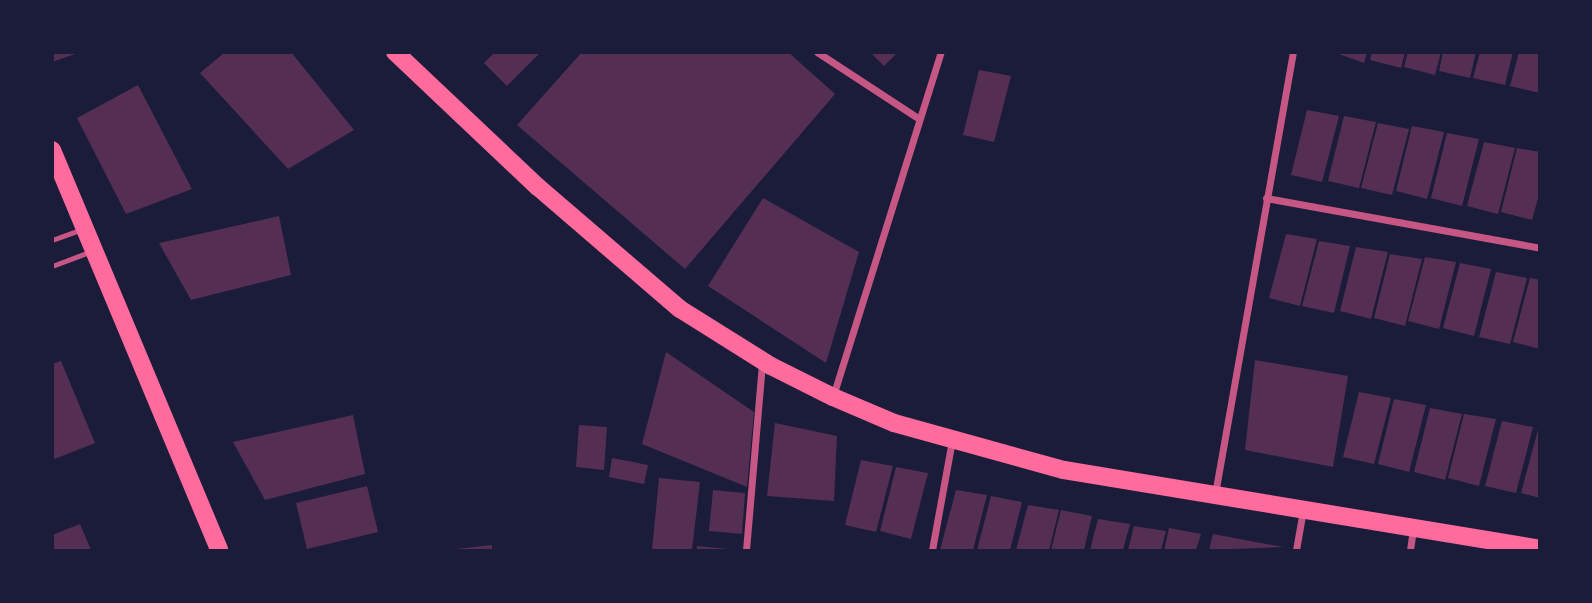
<!DOCTYPE html>
<html>
<head>
<meta charset="utf-8">
<style>
  body { margin:0 }
  #map { position:relative; width:1592px; height:603px; overflow:hidden; background:#1b1b3a; font-family:"PT Sans",sans-serif }
  div>[style] { position:absolute }
  .building>* { inset:0; background:#542f53 }
  .service>* { height:5px; margin:-2.5px; padding:0 2.5px; transform-origin:2.5px; border-radius:2.5px; background:#c65784 }
  .minor>* { height:7px; margin:-3.5px; padding:0 3.5px; transform-origin:3.5px; border-radius:3.5px; background:#c65784 }
  .primary>* { height:18px; margin:-9px; padding:0 9px; transform-origin:9px; border-radius:9px; background:#ff6b9d }
  span { translate:-50% -50%; white-space:nowrap; text-align:center; line-height:1.15; -webkit-text-stroke:7px #1b1b3a; paint-order:stroke }
  .frame { position:absolute; inset:0; border:54px solid #1b1b3a; pointer-events:none }
</style>
</head>
<body>
<div id="map">
  <div class="building">
    <i style="clip-path:polygon(52px 52px,78px 52px,78px 53px,52px 62px)"></i>
    <i style="clip-path:polygon(225px 52px,291px 52px,354px 130px,288px 169px,200px 73px)"></i>
    <i style="clip-path:polygon(495px 52px,541px 52px,507px 86px,484px 63px)"></i>
    <i style="clip-path:polygon(582px 52px,788px 52px,835px 94px,685px 269px,517px 125px)"></i>
    <i style="clip-path:polygon(870px 52px,898px 52px,884px 66px)"></i>
    <i style="clip-path:polygon(1333px 52px,1367px 52px,1364px 63px)"></i>
    <i style="clip-path:polygon(1372px 52px,1405px 52px,1401px 68px,1370px 60px)"></i>
    <i style="clip-path:polygon(1408px 52px,1441px 52px,1435px 75px,1404px 67px)"></i>
    <i style="clip-path:polygon(1443px 52px,1476px 52px,1470px 78px,1439px 71px)"></i>
    <i style="clip-path:polygon(1480px 52px,1513px 52px,1505px 85px,1473px 78px)"></i>
    <i style="clip-path:polygon(1519px 52px,1540px 52px,1540px 93px,1510px 86px)"></i>
    <i style="clip-path:polygon(979px 70px,1011px 76px,994px 142px,963px 135px)"></i>
    <i style="clip-path:polygon(138px 85px,192px 189px,126px 214px,77px 118px)"></i>
    <i style="clip-path:polygon(1307px 110px,1339px 116px,1322px 182px,1291px 175px)"></i>
    <i style="clip-path:polygon(1344px 116px,1376px 122px,1359px 188px,1328px 181px)"></i>
    <i style="clip-path:polygon(1378px 123px,1409px 129px,1392px 195px,1361px 188px)"></i>
    <i style="clip-path:polygon(1412px 126px,1444px 132px,1427px 199px,1396px 191px)"></i>
    <i style="clip-path:polygon(1447px 133px,1479px 139px,1462px 206px,1431px 198px)"></i>
    <i style="clip-path:polygon(1484px 142px,1515px 148px,1498px 214px,1467px 206px)"></i>
    <i style="clip-path:polygon(1517px 148px,1540px 152px,1540px 191px,1532px 220px,1501px 212px)"></i>
    <i style="clip-path:polygon(763px 198px,859px 252px,826px 363px,708px 286px)"></i>
    <i style="clip-path:polygon(279px 216px,291px 275px,191px 300px,159px 243px)"></i>
    <i style="clip-path:polygon(1286px 234px,1317px 239px,1300px 306px,1269px 298px)"></i>
    <i style="clip-path:polygon(1319px 241px,1350px 246px,1334px 313px,1302px 306px)"></i>
    <i style="clip-path:polygon(1356px 247px,1388px 252px,1371px 319px,1340px 311px)"></i>
    <i style="clip-path:polygon(1390px 254px,1422px 259px,1405px 326px,1374px 318px)"></i>
    <i style="clip-path:polygon(1425px 257px,1456px 262px,1439px 329px,1408px 321px)"></i>
    <i style="clip-path:polygon(1460px 263px,1491px 269px,1474px 336px,1443px 328px)"></i>
    <i style="clip-path:polygon(1496px 272px,1527px 278px,1510px 344px,1479px 337px)"></i>
    <i style="clip-path:polygon(1530px 278px,1540px 280px,1540px 349px,1513px 342px)"></i>
    <i style="clip-path:polygon(666px 352px,754px 412px,747px 487px,642px 444px)"></i>
    <i style="clip-path:polygon(1255px 360px,1348px 376px,1333px 467px,1245px 450px)"></i>
    <i style="clip-path:polygon(61px 361px,95px 443px,52px 460px,52px 364px)"></i>
    <i style="clip-path:polygon(1359px 392px,1391px 398px,1374px 464px,1343px 457px)"></i>
    <i style="clip-path:polygon(1394px 399px,1426px 405px,1409px 472px,1378px 464px)"></i>
    <i style="clip-path:polygon(1430px 408px,1462px 414px,1445px 480px,1414px 472px)"></i>
    <i style="clip-path:polygon(1464px 414px,1496px 419px,1479px 486px,1448px 478px)"></i>
    <i style="clip-path:polygon(353px 415px,365px 474px,265px 500px,233px 442px)"></i>
    <i style="clip-path:polygon(1502px 421px,1533px 427px,1516px 493px,1485px 486px)"></i>
    <i style="clip-path:polygon(775px 423px,837px 436px,834px 501px,767px 496px)"></i>
    <i style="clip-path:polygon(579px 425px,607px 427px,604px 470px,576px 467px)"></i>
    <i style="clip-path:polygon(1539px 426px,1540px 426px,1540px 498px,1521px 493px)"></i>
    <i style="clip-path:polygon(612px 458px,648px 465px,644px 484px,609px 477px)"></i>
    <i style="clip-path:polygon(861px 460px,893px 466px,876px 532px,845px 525px)"></i>
    <i style="clip-path:polygon(896px 467px,928px 473px,911px 539px,880px 531px)"></i>
    <i style="clip-path:polygon(659px 478px,700px 482px,692px 550px,652px 550px)"></i>
    <i style="clip-path:polygon(367px 486px,378px 532px,307px 549px,296px 503px)"></i>
    <i style="clip-path:polygon(713px 490px,745px 493px,742px 534px,709px 531px)"></i>
    <i style="clip-path:polygon(956px 490px,987px 495px,973px 550px,940px 550px)"></i>
    <i style="clip-path:polygon(991px 496px,1022px 502px,1010px 550px,977px 550px)"></i>
    <i style="clip-path:polygon(1028px 505px,1059px 510px,1049px 550px,1016px 550px)"></i>
    <i style="clip-path:polygon(1061px 510px,1092px 516px,1084px 550px,1051px 550px)"></i>
    <i style="clip-path:polygon(1098px 519px,1130px 524px,1123px 550px,1090px 550px)"></i>
    <i style="clip-path:polygon(80px 524px,91px 550px,52px 550px,52px 535px)"></i>
    <i style="clip-path:polygon(1134px 526px,1166px 531px,1161px 550px,1128px 550px)"></i>
    <i style="clip-path:polygon(1169px 528px,1201px 534px,1196px 550px,1164px 550px)"></i>
    <i style="clip-path:polygon(1213px 534px,1283px 547px,1209px 550px)"></i>
    <i style="clip-path:polygon(492px 545px,492px 550px,456px 550px,456px 549px)"></i>
    <i style="clip-path:polygon(697px 546px,728px 549px,728px 550px,697px 550px)"></i>
  </div>
  <div class="service">
    <i style="left:52px;top:240px;width:32px;rotate:-20deg"></i>
    <i style="left:52px;top:266px;width:43px;rotate:-20.6deg"></i>
  </div>
  <div class="minor">
    <i style="left:817px;top:52px;width:121px;rotate:33.2deg"></i>
    <i style="left:1266px;top:198px;width:279px;rotate:10.3deg"></i>
    <i style="left:833px;top:396px;width:361px;rotate:-72.6deg"></i>
    <i style="left:1215px;top:494px;width:449px;rotate:-80deg"></i>
    <i style="left:746px;top:550px;width:189px;rotate:-85.1deg"></i>
    <i style="left:932px;top:550px;width:112px;rotate:-79.7deg"></i>
    <i style="left:1296px;top:550px;width:41px;rotate:-80.1deg"></i>
    <i style="left:1410px;top:550px;width:21px;rotate:-82deg"></i>
  </div>
  <div class="primary">
    <i style="left:395px;top:52px;width:197px;rotate:43.4deg"></i>
    <i style="left:538px;top:187px;width:187px;rotate:40.7deg"></i>
    <i style="left:680px;top:309px;width:107px;rotate:32.1deg"></i>
    <i style="left:771px;top:366px;width:69px;rotate:26.6deg"></i>
    <i style="left:833px;top:397px;width:66px;rotate:23.1deg"></i>
    <i style="left:894px;top:423px;width:176px;rotate:15.5deg"></i>
    <i style="left:1064px;top:470px;width:483px;rotate:9.4deg"></i>
    <i style="left:52px;top:150px;width:433px;rotate:67.3deg"></i>
  </div>
  <div class="frame"></div>
</div>
</body>
</html>
